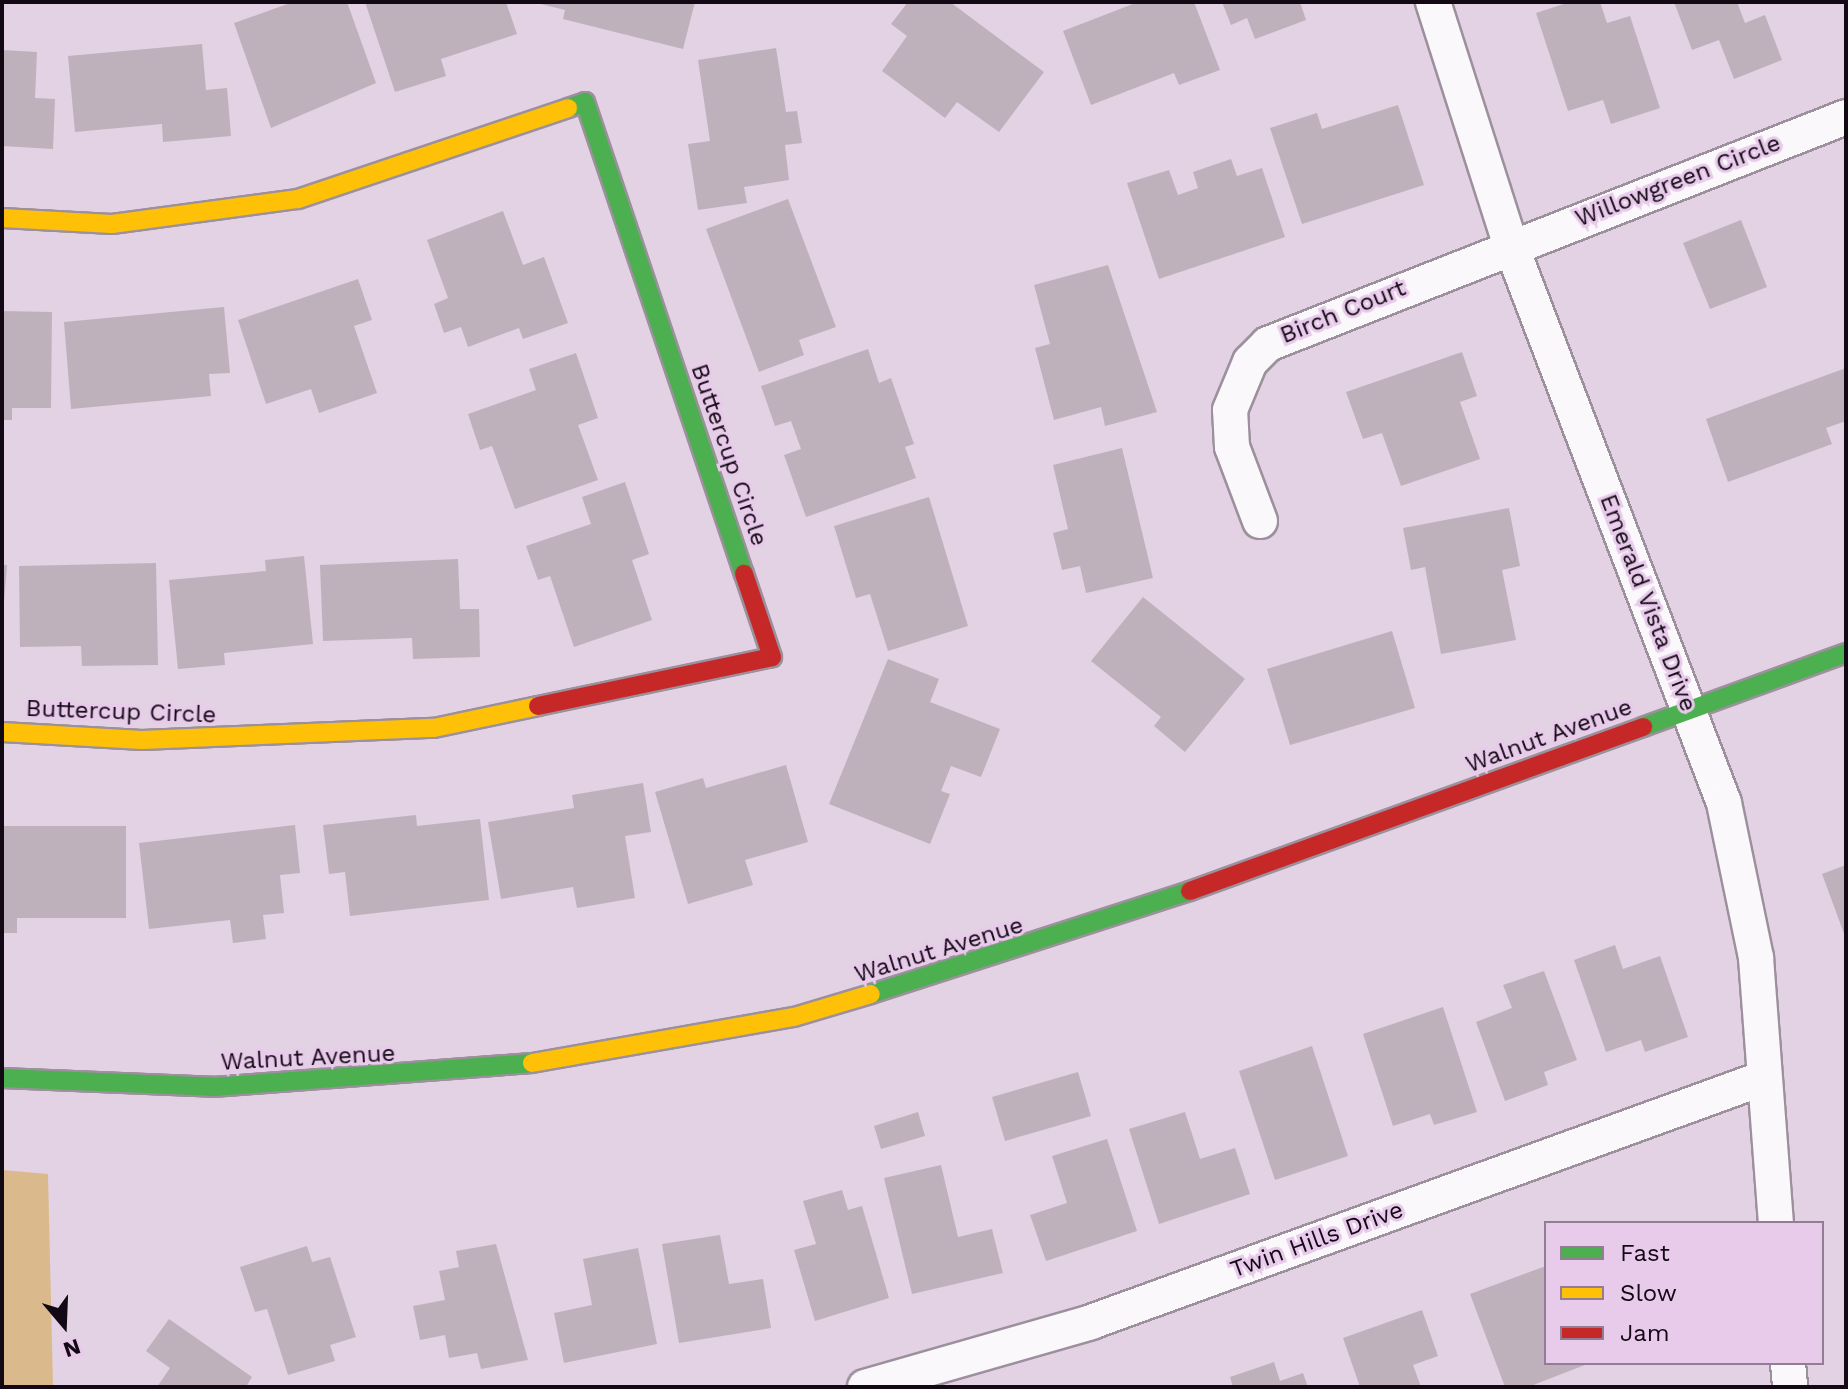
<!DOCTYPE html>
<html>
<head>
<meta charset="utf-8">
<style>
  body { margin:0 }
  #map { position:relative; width:1848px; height:1389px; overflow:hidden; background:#e2d2e3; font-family:"Work Sans",sans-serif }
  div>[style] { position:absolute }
  .green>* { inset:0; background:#daba8d }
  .building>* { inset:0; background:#bfb1bc }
  .roads { filter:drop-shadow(2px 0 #9c909d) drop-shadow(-2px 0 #9c909d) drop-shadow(0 2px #9c909d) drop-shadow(0 -2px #9c909d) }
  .street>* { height:34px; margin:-17px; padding:0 17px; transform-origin:17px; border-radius:17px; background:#fbf8fb }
  .fast>* { height:18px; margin:-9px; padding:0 9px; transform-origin:9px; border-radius:9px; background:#4caf50 }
  .slow>* { height:18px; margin:-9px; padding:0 9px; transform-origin:9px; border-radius:9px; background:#ffc107 }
  .jam>* { height:18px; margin:-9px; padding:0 9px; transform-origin:9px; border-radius:9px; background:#c62828 }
  span { translate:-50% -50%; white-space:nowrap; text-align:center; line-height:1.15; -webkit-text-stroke:6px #e8caeb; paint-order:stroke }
  .street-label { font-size:24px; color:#130914 }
  .frame { position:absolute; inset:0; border:4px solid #130914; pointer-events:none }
  .legend { position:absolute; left:1544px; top:1221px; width:280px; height:144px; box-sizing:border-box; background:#e8caeb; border:2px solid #937d95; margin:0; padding:10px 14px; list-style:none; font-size:24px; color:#130914 }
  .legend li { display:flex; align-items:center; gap:16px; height:40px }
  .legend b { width:40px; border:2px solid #937d95 }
  .north { position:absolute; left:24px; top:1285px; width:80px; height:80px; -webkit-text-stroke:6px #e8caeb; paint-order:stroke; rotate:161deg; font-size:22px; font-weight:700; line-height:32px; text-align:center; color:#130914 }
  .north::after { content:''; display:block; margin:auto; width:28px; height:36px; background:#130914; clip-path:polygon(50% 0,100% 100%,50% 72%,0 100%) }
</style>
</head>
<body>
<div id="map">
  <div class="green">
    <i style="clip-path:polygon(2px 1170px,48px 1174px,53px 1387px,2px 1387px)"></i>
  </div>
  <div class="building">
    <i style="clip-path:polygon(293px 2px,347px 2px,376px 83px,271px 128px,234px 23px)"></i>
    <i style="clip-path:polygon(365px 2px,506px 2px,517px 34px,441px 59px,446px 76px,395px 92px)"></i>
    <i style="clip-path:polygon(695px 2px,683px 49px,563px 19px,565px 10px,537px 3px)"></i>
    <i style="clip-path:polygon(908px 2px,950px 2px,1044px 72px,999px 132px,957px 102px,945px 118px,882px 71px,907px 36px,891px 24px)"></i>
    <i style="clip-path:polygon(1138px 2px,1194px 2px,1220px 70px,1179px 85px,1174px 73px,1091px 105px,1063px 31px)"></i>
    <i style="clip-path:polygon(1222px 2px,1300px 2px,1306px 20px,1255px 39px,1247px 18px,1231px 25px)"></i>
    <i style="clip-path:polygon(1570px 2px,1600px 2px,1607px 23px,1630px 16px,1660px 108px,1611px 124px,1603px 100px,1568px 111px,1536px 13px)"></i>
    <i style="clip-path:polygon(1674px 2px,1737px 2px,1745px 23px,1765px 15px,1782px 60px,1734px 79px,1719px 40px,1692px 50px)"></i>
    <i style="clip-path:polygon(202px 44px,206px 90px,227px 88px,231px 136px,163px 142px,162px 124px,75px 132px,68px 56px)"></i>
    <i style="clip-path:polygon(776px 48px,786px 112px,797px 111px,802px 143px,785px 145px,789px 180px,744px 187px,747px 203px,698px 210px,688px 144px,710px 141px,698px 60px)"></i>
    <i style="clip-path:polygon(2px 50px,37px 52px,35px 98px,55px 99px,53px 149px,2px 146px)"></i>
    <i style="clip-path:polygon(1398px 105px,1424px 185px,1302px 224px,1270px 128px,1317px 113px,1322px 129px)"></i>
    <i style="clip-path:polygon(1231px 159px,1237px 176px,1262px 168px,1285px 237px,1159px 279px,1127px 183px,1169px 170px,1178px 195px,1198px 188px,1193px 172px)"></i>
    <i style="clip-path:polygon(788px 199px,836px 327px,799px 340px,804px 355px,759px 372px,706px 229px)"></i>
    <i style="clip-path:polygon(503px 211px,523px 265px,544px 257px,568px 323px,523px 339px,519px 328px,468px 347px,461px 327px,444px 333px,434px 304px,448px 298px,427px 240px)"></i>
    <i style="clip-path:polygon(1741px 220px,1767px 287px,1710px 309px,1683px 243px)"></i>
    <i style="clip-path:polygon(1108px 265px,1157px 412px,1105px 426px,1101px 407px,1054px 420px,1035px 348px,1050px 344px,1034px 285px)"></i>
    <i style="clip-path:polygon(358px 279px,372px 320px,354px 326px,377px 393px,319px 413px,311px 389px,266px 404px,238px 320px)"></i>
    <i style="clip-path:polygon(224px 307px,230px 373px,209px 374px,211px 396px,71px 409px,64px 322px)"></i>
    <i style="clip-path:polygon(2px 311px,52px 312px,51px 408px,12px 408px,12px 420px,2px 420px)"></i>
    <i style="clip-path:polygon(868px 349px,879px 383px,891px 378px,914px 444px,905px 447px,916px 478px,806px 517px,784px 455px,801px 449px,791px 421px,775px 426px,761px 386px)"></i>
    <i style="clip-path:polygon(1462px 352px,1477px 396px,1460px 402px,1480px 459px,1401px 486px,1382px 433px,1363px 439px,1346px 392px)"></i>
    <i style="clip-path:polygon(576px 353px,598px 418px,578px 425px,598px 480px,515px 509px,492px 446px,480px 450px,468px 414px,536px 390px,529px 369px)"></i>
    <i style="clip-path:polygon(1846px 368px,1846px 421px,1826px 428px,1832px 444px,1728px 482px,1706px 419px)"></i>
    <i style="clip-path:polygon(1122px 448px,1153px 578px,1086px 593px,1080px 566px,1062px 570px,1053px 533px,1068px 529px,1053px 465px)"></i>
    <i style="clip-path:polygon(625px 482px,649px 554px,632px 560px,652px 620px,574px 647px,550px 576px,538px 580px,526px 546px,591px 524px,582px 497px)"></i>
    <i style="clip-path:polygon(929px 497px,968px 626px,888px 651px,870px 594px,856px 598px,834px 526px)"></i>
    <i style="clip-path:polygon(1509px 508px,1520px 566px,1502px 570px,1516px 640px,1441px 654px,1425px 567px,1411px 570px,1403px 528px)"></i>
    <i style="clip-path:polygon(304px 556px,313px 644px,224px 653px,225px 665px,178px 669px,169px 580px,266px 571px,265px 560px)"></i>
    <i style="clip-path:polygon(458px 559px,460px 609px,479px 609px,480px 657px,413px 659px,412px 638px,323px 641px,320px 565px)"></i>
    <i style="clip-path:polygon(156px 563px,158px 665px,82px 666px,81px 646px,20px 647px,19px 566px)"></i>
    <i style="clip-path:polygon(2px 565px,7px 565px,4px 602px,2px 601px)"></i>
    <i style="clip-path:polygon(1143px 597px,1245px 679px,1185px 752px,1154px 726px,1161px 717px,1091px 661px)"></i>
    <i style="clip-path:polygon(1392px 631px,1415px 708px,1290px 745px,1267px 669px)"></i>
    <i style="clip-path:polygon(888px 659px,939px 679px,930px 702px,1000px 729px,981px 777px,951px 766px,941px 791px,950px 794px,930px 844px,829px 804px)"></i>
    <i style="clip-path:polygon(786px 765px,808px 842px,745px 860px,753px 885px,688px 904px,655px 792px,703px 778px,706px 788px)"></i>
    <i style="clip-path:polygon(643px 783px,651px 832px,625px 836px,635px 898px,577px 908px,573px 887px,501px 899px,488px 822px,574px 808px,572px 795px)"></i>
    <i style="clip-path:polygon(416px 815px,417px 826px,480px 819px,489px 900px,350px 916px,345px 872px,329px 874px,323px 825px)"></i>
    <i style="clip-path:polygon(295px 825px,300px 873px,280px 875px,284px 913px,263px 915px,266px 939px,233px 943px,230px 920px,149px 929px,139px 843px)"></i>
    <i style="clip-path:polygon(2px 826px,126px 826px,126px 918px,17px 918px,17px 933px,2px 933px)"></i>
    <i style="clip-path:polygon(1846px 865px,1846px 939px,1822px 874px)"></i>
    <i style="clip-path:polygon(1615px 945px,1623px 969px,1660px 956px,1688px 1037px,1645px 1052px,1641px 1040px,1606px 1052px,1574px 960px)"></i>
    <i style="clip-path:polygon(1544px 971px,1577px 1060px,1544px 1072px,1548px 1085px,1505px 1101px,1476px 1022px,1512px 1008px,1503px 985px)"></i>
    <i style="clip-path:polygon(1443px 1007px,1477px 1112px,1434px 1125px,1430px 1114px,1393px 1126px,1363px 1034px)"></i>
    <i style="clip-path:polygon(1312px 1046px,1348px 1156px,1275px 1180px,1239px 1071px)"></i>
    <i style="clip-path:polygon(1078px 1072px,1091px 1116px,1005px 1141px,992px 1097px)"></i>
    <i style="clip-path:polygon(918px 1112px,925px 1136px,881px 1149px,874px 1126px)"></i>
    <i style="clip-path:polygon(1185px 1112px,1200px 1159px,1235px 1148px,1250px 1194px,1159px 1224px,1129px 1129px)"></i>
    <i style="clip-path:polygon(1107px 1139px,1137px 1231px,1046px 1261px,1030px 1215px,1067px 1203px,1052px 1156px)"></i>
    <i style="clip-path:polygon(941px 1165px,958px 1237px,992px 1229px,1003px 1273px,912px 1294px,884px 1178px)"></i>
    <i style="clip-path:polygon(842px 1190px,848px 1210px,862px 1206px,889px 1298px,815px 1321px,794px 1250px,816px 1244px,803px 1201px)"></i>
    <i style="clip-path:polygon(720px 1235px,729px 1284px,763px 1279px,771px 1328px,679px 1343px,662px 1244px)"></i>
    <i style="clip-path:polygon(496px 1244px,528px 1360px,481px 1369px,477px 1353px,449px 1358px,445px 1335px,420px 1340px,413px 1306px,445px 1300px,439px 1271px,459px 1267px,456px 1251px)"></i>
    <i style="clip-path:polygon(307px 1246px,312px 1262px,330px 1257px,356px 1337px,330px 1345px,335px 1361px,288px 1375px,267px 1309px,255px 1312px,240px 1267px)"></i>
    <i style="clip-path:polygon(638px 1248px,657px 1344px,564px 1363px,554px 1313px,592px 1305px,583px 1259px)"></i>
    <i style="clip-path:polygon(1546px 1266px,1546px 1363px,1590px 1363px,1528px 1387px,1505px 1387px,1470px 1294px)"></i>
    <i style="clip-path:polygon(1422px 1310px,1438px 1356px,1413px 1365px,1421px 1387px,1360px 1387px,1343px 1338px)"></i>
    <i style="clip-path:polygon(169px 1319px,252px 1377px,246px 1387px,157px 1387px,170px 1368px,146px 1351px)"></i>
    <i style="clip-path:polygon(1274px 1362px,1280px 1381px,1303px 1373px,1308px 1387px,1233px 1387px,1230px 1377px)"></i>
  </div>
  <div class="roads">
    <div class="street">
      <i style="left:1433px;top:2px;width:256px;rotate:72.3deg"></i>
      <i style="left:1511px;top:246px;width:596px;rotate:69.07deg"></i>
      <i style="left:1724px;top:803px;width:158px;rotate:78.3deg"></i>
      <i style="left:1756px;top:958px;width:266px;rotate:85.7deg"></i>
      <i style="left:1260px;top:521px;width:79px;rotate:-110.7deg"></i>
      <i style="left:1232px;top:447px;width:37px;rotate:-93deg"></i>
      <i style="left:1230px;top:410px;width:52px;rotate:-67.4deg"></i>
      <i style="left:1250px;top:362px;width:25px;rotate:-45deg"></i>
      <i style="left:1268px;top:344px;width:621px;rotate:-21.44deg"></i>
      <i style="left:1788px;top:1363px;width:24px;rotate:85deg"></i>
      <i style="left:865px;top:1387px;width:235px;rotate:-16deg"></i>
      <i style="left:1091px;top:1322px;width:716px;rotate:-19.93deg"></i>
    </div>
    <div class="fast">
      <i style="left:568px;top:108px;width:18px;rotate:-19deg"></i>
      <i style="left:585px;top:102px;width:498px;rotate:71.4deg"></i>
      <i style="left:1643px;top:727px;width:216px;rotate:-20deg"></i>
      <i style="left:871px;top:994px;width:335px;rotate:-17.9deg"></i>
      <i style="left:2px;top:1078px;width:211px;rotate:2.4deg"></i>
      <i style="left:213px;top:1087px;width:320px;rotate:-4.3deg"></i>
    </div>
    <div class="slow">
      <i style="left:2px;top:218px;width:110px;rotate:3.1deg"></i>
      <i style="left:112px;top:224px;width:188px;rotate:-7.7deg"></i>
      <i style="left:298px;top:199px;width:285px;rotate:-18.6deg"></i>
      <i style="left:2px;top:732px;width:140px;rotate:3.3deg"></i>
      <i style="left:142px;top:740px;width:292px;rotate:-2.4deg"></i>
      <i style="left:434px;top:728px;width:106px;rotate:-11.9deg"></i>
      <i style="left:532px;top:1063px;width:266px;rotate:-10deg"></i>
      <i style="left:794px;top:1017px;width:80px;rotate:-16.6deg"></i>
    </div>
    <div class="jam">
      <i style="left:538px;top:706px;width:239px;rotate:-11.8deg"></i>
      <i style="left:772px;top:657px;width:88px;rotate:-108.6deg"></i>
      <i style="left:1190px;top:891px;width:482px;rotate:-19.9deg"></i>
    </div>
  </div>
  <div class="street-label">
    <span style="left:1678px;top:181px;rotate:-21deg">Willowgreen Circle</span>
    <span style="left:1343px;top:312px;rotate:-22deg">Birch Court</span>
    <span style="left:729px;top:455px;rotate:71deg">Buttercup Circle</span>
    <span style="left:1648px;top:603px;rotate:69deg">Emerald Vista Drive</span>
    <span style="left:121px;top:712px;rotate:2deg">Buttercup Circle</span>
    <span style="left:1549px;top:736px;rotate:-20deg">Walnut Avenue</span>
    <span style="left:939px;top:950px;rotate:-17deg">Walnut Avenue</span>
    <span style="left:308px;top:1058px;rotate:-3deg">Walnut Avenue</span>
    <span style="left:1317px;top:1240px;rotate:-20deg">Twin Hills Drive</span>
  </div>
  <div class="frame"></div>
  <ul class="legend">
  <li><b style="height:10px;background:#4caf50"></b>Fast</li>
  <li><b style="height:10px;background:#ffc107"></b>Slow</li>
  <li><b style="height:10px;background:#c62828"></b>Jam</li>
  </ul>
  <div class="north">N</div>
</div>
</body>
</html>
